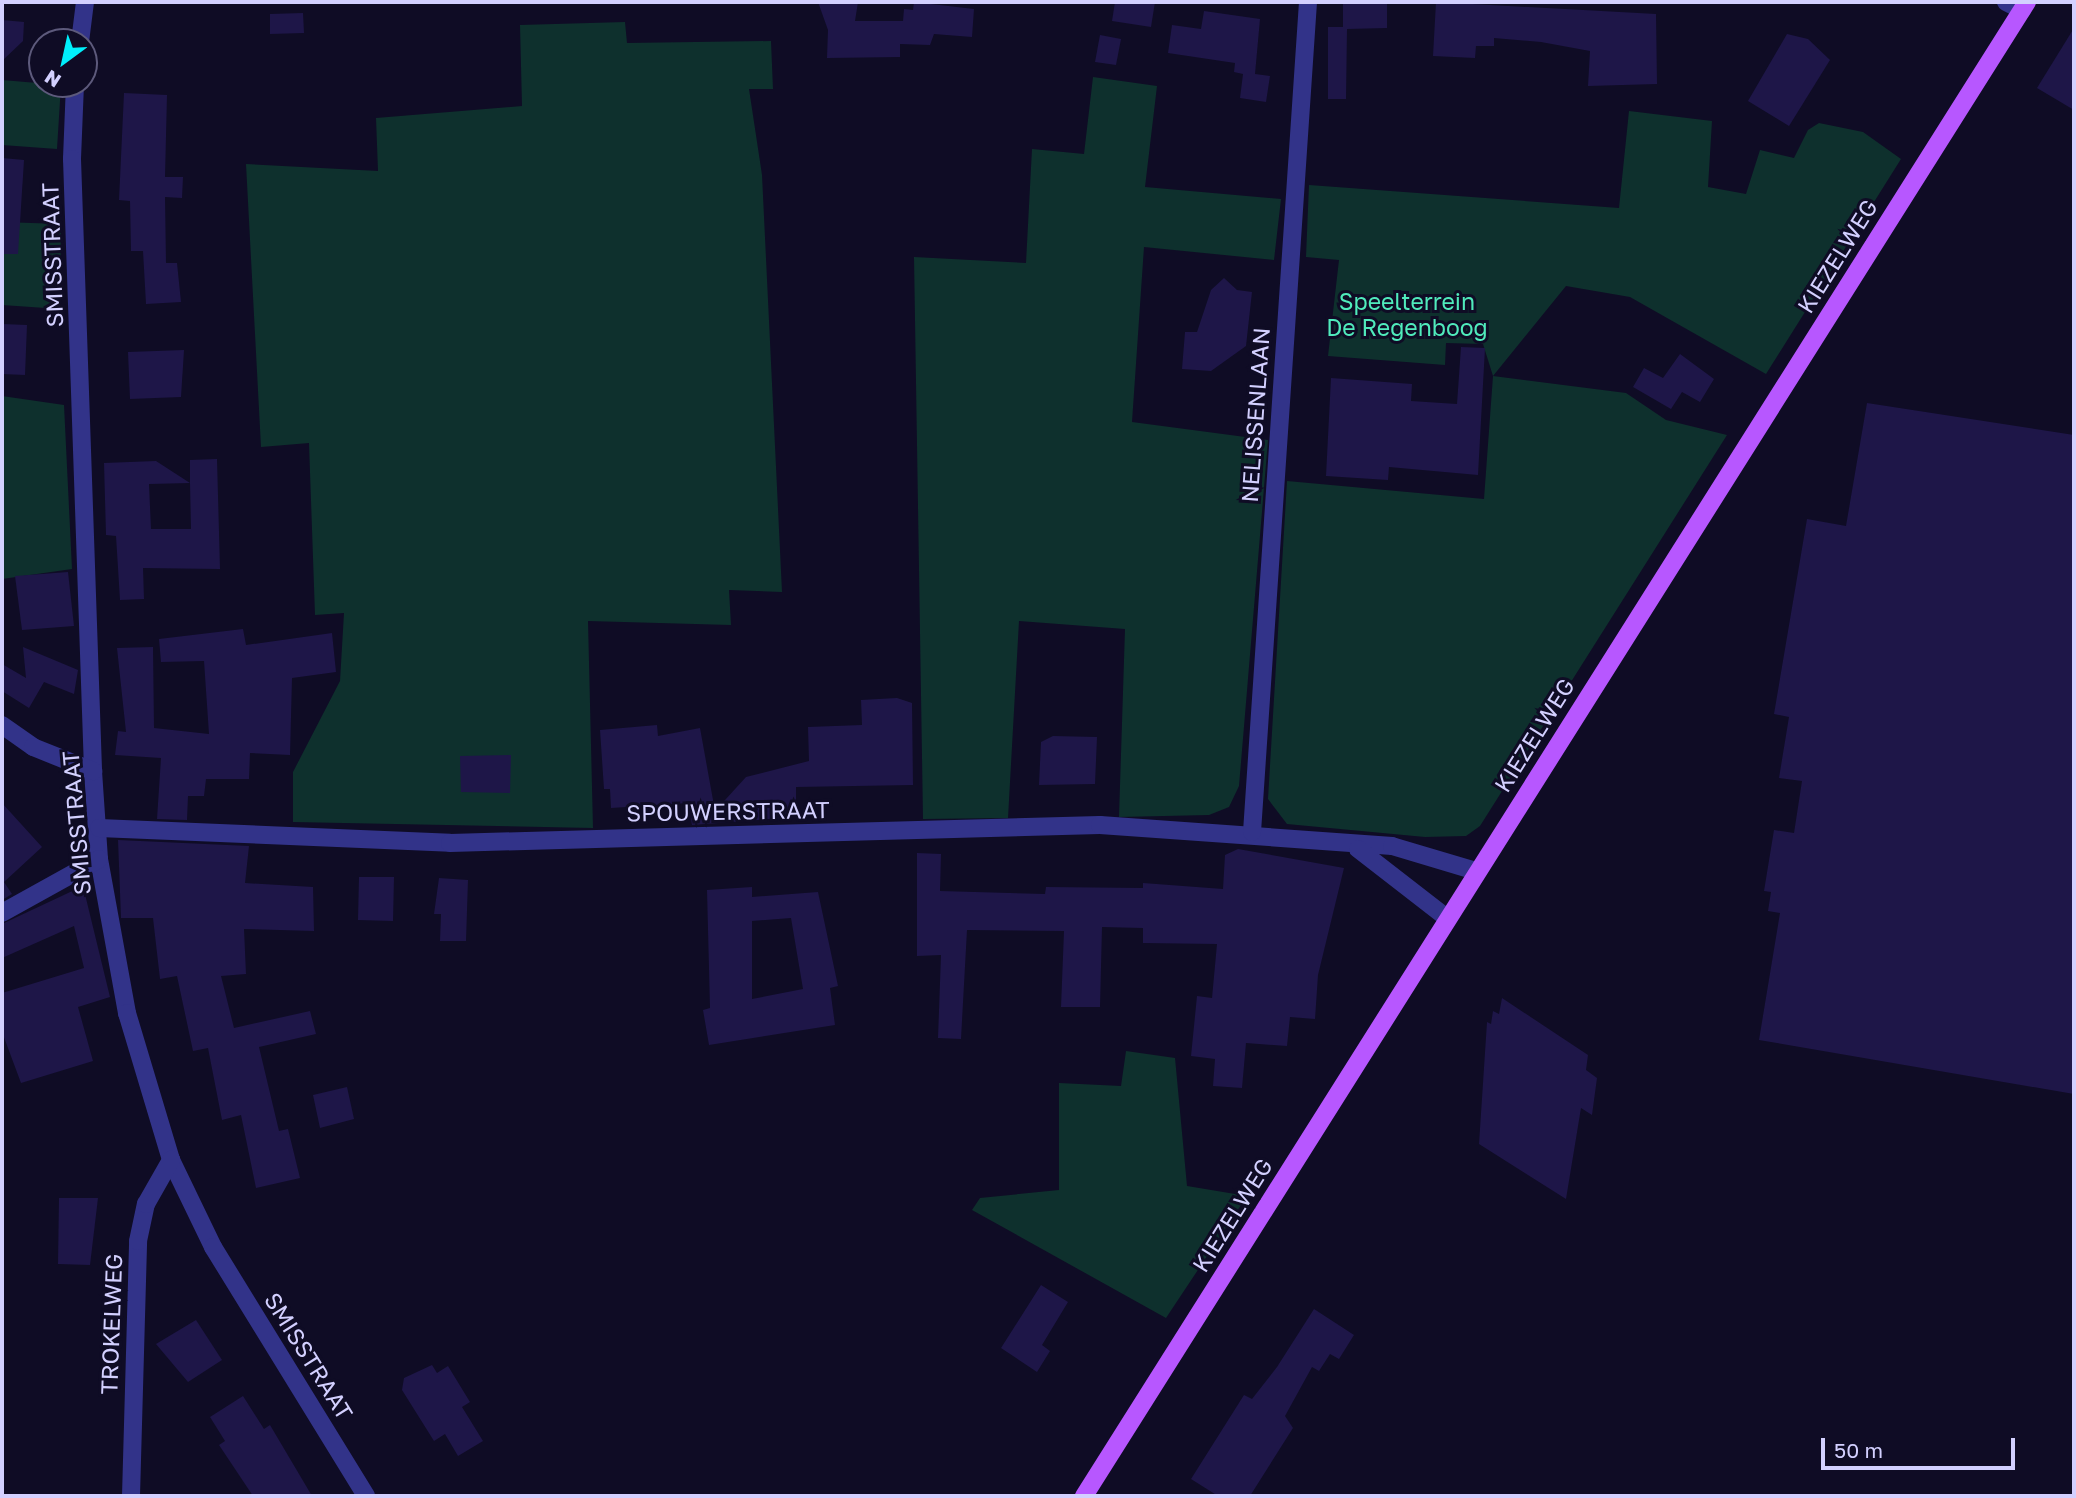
<!DOCTYPE html>
<html>
<head>
<meta charset="utf-8">
<style>
  body { margin:0 }
  #map { position:relative; width:2076px; height:1498px; overflow:hidden; background:#0f0c25; font-family:"Golos Text",sans-serif }
  div>[style] { position:absolute }
  .green>* { inset:0; background:#0e302d }
  .building>* { inset:0; background:#1e1648 }
  .street>* { height:18px; margin:-9px; padding:0 9px; transform-origin:9px; border-radius:9px; background:#323389 }
  .primary>* { height:18px; margin:-9px; padding:0 9px; transform-origin:9px; border-radius:9px; background:#b757ff }
  span { translate:-50% -50%; white-space:nowrap; text-align:center; line-height:1.15; -webkit-text-stroke:6px #0f0c25; paint-order:stroke }
  .street-label { font-size:23px; color:#d3d0ff }
  .park-label { font-size:23px; color:#50ebbc }
  .frame { position:absolute; inset:0; border:4px solid #d3d0ff; pointer-events:none }
  .north { position:absolute; left:28px; top:28px; width:70px; height:70px; box-sizing:border-box; background:#0f0c25; border:2px solid #5d5a7c; border-radius:50%; rotate:213deg; font-size:19px; font-weight:700; line-height:28px; text-align:center; color:#d3d0ff }
  .north::after { content:''; display:block; margin:auto; width:24px; height:32px; background:#00effb; clip-path:polygon(50% 0,100% 100%,50% 72%,0 100%) }
  .scale { position:absolute; left:1821px; top:1438px; width:194px; height:32px; box-sizing:border-box; border:4px solid #d3d0ff; border-top:0; padding-left:9px; font-size:21px; line-height:24px; white-space:nowrap; color:#d3d0ff; -webkit-text-stroke:5px #0f0c25; paint-order:stroke }
</style>
</head>
<body>
<div id="map">
  <div class="green">
    <i style="clip-path:polygon(625px 22px,627px 43px,771px 41px,773px 89px,749px 89px,762px 175px,782px 592px,729px 590px,731px 625px,588px 621px,593px 828px,293px 822px,293px 772px,340px 681px,344px 613px,315px 615px,309px 443px,261px 447px,246px 164px,378px 171px,376px 118px,522px 106px,520px 25px)"></i>
    <i style="clip-path:polygon(1093px 77px,1157px 86px,1145px 187px,1281px 199px,1274px 260px,1144px 247px,1132px 422px,1268px 440px,1239px 786px,1229px 807px,1209px 815px,1119px 817px,1125px 629px,1019px 621px,1008px 818px,923px 819px,914px 257px,1026px 263px,1032px 149px,1084px 154px)"></i>
    <i style="clip-path:polygon(2px 80px,61px 85px,57px 149px,2px 145px)"></i>
    <i style="clip-path:polygon(1629px 111px,1712px 121px,1708px 187px,1746px 194px,1760px 150px,1794px 158px,1808px 130px,1819px 123px,1863px 132px,1901px 159px,1766px 374px,1630px 297px,1566px 286px,1493px 376px,1626px 393px,1666px 420px,1727px 435px,1480px 826px,1466px 836px,1425px 837px,1287px 824px,1268px 799px,1287px 481px,1484px 499px,1493px 376px,1483px 344px,1446px 343px,1445px 365px,1328px 356px,1339px 260px,1306px 257px,1309px 185px,1619px 208px)"></i>
    <i style="clip-path:polygon(2px 222px,61px 224px,60px 309px,2px 305px)"></i>
    <i style="clip-path:polygon(2px 396px,64px 405px,72px 569px,2px 579px)"></i>
    <i style="clip-path:polygon(1126px 1051px,1175px 1058px,1187px 1186px,1247px 1196px,1166px 1318px,972px 1210px,980px 1198px,1059px 1190px,1059px 1083px,1121px 1086px)"></i>
  </div>
  <div class="building">
    <i style="clip-path:polygon(818px 2px,858px 2px,855px 21px,903px 21px,904px 9px,913px 10px,914px 2px,974px 9px,972px 37px,934px 34px,930px 45px,900px 44px,900px 57px,827px 58px,828px 30px)"></i>
    <i style="clip-path:polygon(1115px 2px,1155px 2px,1151px 27px,1112px 21px)"></i>
    <i style="clip-path:polygon(1343px 2px,1387px 2px,1387px 28px,1347px 29px,1346px 99px,1328px 99px,1328px 27px,1343px 27px)"></i>
    <i style="clip-path:polygon(1436px 2px,1656px 14px,1657px 84px,1588px 86px,1590px 51px,1541px 42px,1494px 38px,1494px 46px,1476px 46px,1475px 58px,1433px 56px)"></i>
    <i style="clip-path:polygon(1204px 11px,1260px 19px,1255px 74px,1270px 76px,1266px 102px,1240px 98px,1243px 74px,1234px 72px,1235px 63px,1168px 53px,1172px 25px,1201px 29px)"></i>
    <i style="clip-path:polygon(303px 13px,304px 33px,270px 34px,270px 14px)"></i>
    <i style="clip-path:polygon(2px 20px,24px 22px,23px 41px,2px 61px)"></i>
    <i style="clip-path:polygon(2074px 28px,2074px 110px,2037px 88px)"></i>
    <i style="clip-path:polygon(1787px 34px,1808px 39px,1830px 60px,1789px 126px,1748px 101px)"></i>
    <i style="clip-path:polygon(1100px 35px,1121px 39px,1116px 65px,1095px 62px)"></i>
    <i style="clip-path:polygon(124px 93px,167px 95px,165px 177px,183px 177px,182px 198px,165px 197px,166px 263px,177px 263px,181px 302px,146px 304px,143px 251px,131px 251px,130px 201px,119px 200px)"></i>
    <i style="clip-path:polygon(2px 158px,24px 160px,18px 254px,2px 254px)"></i>
    <i style="clip-path:polygon(1224px 278px,1237px 290px,1252px 292px,1246px 346px,1211px 371px,1182px 369px,1185px 332px,1197px 332px,1211px 290px)"></i>
    <i style="clip-path:polygon(2px 324px,27px 325px,25px 375px,2px 374px)"></i>
    <i style="clip-path:polygon(1461px 347px,1485px 348px,1478px 475px,1389px 467px,1388px 480px,1326px 476px,1331px 378px,1412px 384px,1411px 401px,1457px 404px)"></i>
    <i style="clip-path:polygon(184px 350px,181px 397px,130px 399px,128px 352px)"></i>
    <i style="clip-path:polygon(1680px 354px,1714px 379px,1700px 402px,1682px 392px,1671px 409px,1633px 387px,1644px 368px,1663px 378px)"></i>
    <i style="clip-path:polygon(1867px 403px,2074px 435px,2074px 1094px,1759px 1040px,1780px 913px,1768px 911px,1771px 892px,1764px 891px,1774px 830px,1794px 833px,1802px 781px,1779px 778px,1789px 717px,1774px 714px,1807px 519px,1846px 526px)"></i>
    <i style="clip-path:polygon(evenodd,217px 459px,220px 569px,143px 568px,144px 599px,120px 600px,116px 536px,106px 535px,104px 463px,156px 461px,190px 483px,190px 460px,217px 459px,190px 483px,191px 529px,151px 529px,149px 484px,190px 483px)"></i>
    <i style="clip-path:polygon(68px 572px,74px 626px,22px 630px,15px 576px)"></i>
    <i style="clip-path:polygon(243px 629px,246px 645px,332px 633px,336px 672px,292px 678px,290px 755px,250px 753px,249px 779px,206px 779px,204px 796px,188px 796px,187px 820px,157px 819px,161px 758px,115px 755px,118px 731px,126px 732px,117px 648px,153px 647px,154px 728px,209px 734px,204px 661px,161px 662px,159px 639px)"></i>
    <i style="clip-path:polygon(23px 647px,78px 670px,74px 694px,44px 682px,29px 708px,2px 691px,2px 664px,26px 678px)"></i>
    <i style="clip-path:polygon(897px 698px,912px 703px,913px 785px,796px 787px,796px 817px,692px 825px,688px 803px,611px 808px,610px 789px,604px 789px,600px 730px,657px 725px,658px 736px,700px 728px,715px 811px,746px 777px,809px 761px,808px 727px,862px 725px,861px 700px)"></i>
    <i style="clip-path:polygon(1053px 736px,1097px 737px,1095px 784px,1039px 785px,1041px 742px)"></i>
    <i style="clip-path:polygon(511px 755px,510px 793px,461px 792px,460px 756px)"></i>
    <i style="clip-path:polygon(2px 803px,42px 847px,4px 882px,12px 894px,2px 900px)"></i>
    <i style="clip-path:polygon(118px 840px,249px 846px,245px 883px,313px 887px,314px 931px,244px 929px,246px 974px,221px 976px,234px 1028px,310px 1011px,316px 1034px,259px 1047px,279px 1131px,288px 1129px,300px 1178px,256px 1188px,241px 1115px,222px 1120px,208px 1048px,193px 1051px,177px 976px,160px 979px,153px 918px,121px 918px)"></i>
    <i style="clip-path:polygon(1238px 849px,1344px 868px,1318px 975px,1315px 1019px,1290px 1017px,1287px 1046px,1246px 1043px,1242px 1088px,1213px 1086px,1215px 1059px,1191px 1056px,1197px 996px,1212px 998px,1217px 944px,1143px 943px,1143px 928px,1102px 927px,1100px 1007px,1061px 1007px,1064px 931px,967px 930px,961px 1039px,938px 1038px,941px 955px,917px 956px,917px 853px,941px 854px,940px 891px,1045px 894px,1046px 887px,1143px 888px,1143px 883px,1223px 889px,1225px 855px)"></i>
    <i style="clip-path:polygon(359px 877px,394px 877px,393px 921px,358px 920px)"></i>
    <i style="clip-path:polygon(439px 878px,468px 880px,466px 941px,440px 941px,441px 914px,434px 914px)"></i>
    <i style="clip-path:polygon(83px 886px,110px 997px,78px 1007px,93px 1061px,21px 1083px,2px 1032px,2px 993px,84px 968px,74px 926px,2px 958px,2px 924px)"></i>
    <i style="clip-path:polygon(evenodd,752px 887px,752px 897px,818px 892px,838px 986px,830px 988px,835px 1025px,709px 1045px,703px 1010px,710px 1008px,707px 890px,752px 887px,791px 918px,803px 989px,752px 999px,752px 921px,791px 918px)"></i>
    <i style="clip-path:polygon(1502px 998px,1588px 1055px,1586px 1070px,1597px 1078px,1592px 1115px,1581px 1108px,1566px 1199px,1479px 1144px,1487px 1022px,1491px 1024px,1493px 1011px,1499px 1014px)"></i>
    <i style="clip-path:polygon(347px 1087px,354px 1119px,320px 1128px,313px 1095px)"></i>
    <i style="clip-path:polygon(59px 1198px,98px 1198px,90px 1265px,58px 1264px)"></i>
    <i style="clip-path:polygon(1041px 1285px,1068px 1302px,1042px 1345px,1050px 1351px,1037px 1372px,1001px 1348px)"></i>
    <i style="clip-path:polygon(1314px 1309px,1354px 1335px,1339px 1359px,1330px 1354px,1319px 1371px,1312px 1367px,1285px 1416px,1293px 1428px,1250px 1496px,1218px 1496px,1191px 1479px,1244px 1395px,1252px 1399px,1277px 1367px)"></i>
    <i style="clip-path:polygon(196px 1320px,222px 1360px,188px 1382px,156px 1344px)"></i>
    <i style="clip-path:polygon(432px 1365px,437px 1373px,448px 1366px,470px 1402px,462px 1407px,483px 1441px,458px 1456px,445px 1434px,434px 1441px,402px 1390px,404px 1378px)"></i>
    <i style="clip-path:polygon(243px 1396px,264px 1429px,270px 1425px,312px 1496px,253px 1496px,219px 1445px,225px 1441px,210px 1417px)"></i>
  </div>
  <div class="street">
    <i style="left:2006px;top:2px;width:18px;rotate:27deg"></i>
    <i style="left:80px;top:42px;width:40px;rotate:-82.9deg"></i>
    <i style="left:75px;top:84px;width:75px;rotate:92.3deg"></i>
    <i style="left:72px;top:159px;width:612px;rotate:88.03deg"></i>
    <i style="left:93px;top:771px;width:88px;rotate:86.1deg"></i>
    <i style="left:99px;top:859px;width:157px;rotate:79.7deg"></i>
    <i style="left:127px;top:1013px;width:153px;rotate:73.3deg"></i>
    <i style="left:171px;top:1160px;width:97px;rotate:64.2deg"></i>
    <i style="left:213px;top:1247px;width:292px;rotate:58.4deg"></i>
    <i style="left:2px;top:725px;width:38px;rotate:35deg"></i>
    <i style="left:33px;top:747px;width:65px;rotate:21.8deg"></i>
    <i style="left:99px;top:828px;width:351px;rotate:2.4deg"></i>
    <i style="left:450px;top:843px;width:650px;rotate:-1.59deg"></i>
    <i style="left:1100px;top:825px;width:293px;rotate:4.1deg"></i>
    <i style="left:1392px;top:846px;width:88px;rotate:16.6deg"></i>
    <i style="left:1252px;top:832px;width:832px;rotate:-86.14deg"></i>
    <i style="left:1358px;top:849px;width:113px;rotate:37.8deg"></i>
    <i style="left:2px;top:913px;width:111px;rotate:-29.1deg"></i>
    <i style="left:131px;top:1496px;width:255px;rotate:-88.4deg"></i>
    <i style="left:138px;top:1241px;width:38px;rotate:-78deg"></i>
    <i style="left:146px;top:1204px;width:51px;rotate:-60.4deg"></i>
  </div>
  <div class="primary">
    <i style="left:1084px;top:1496px;width:1767px;rotate:-57.74deg"></i>
  </div>
  <div class="street-label">
    <span style="left:52px;top:255px;rotate:-92deg">SMISSTRAAT</span>
    <span style="left:1837px;top:256px;rotate:-58deg">KIEZELWEG</span>
    <span style="left:1255px;top:415px;rotate:-86deg">NELISSENLAAN</span>
    <span style="left:1534px;top:735px;rotate:-58deg">KIEZELWEG</span>
    <span style="left:728px;top:811px;rotate:-1deg">SPOUWERSTRAAT</span>
    <span style="left:76px;top:823px;rotate:-95deg">SMISSTRAAT</span>
    <span style="left:1232px;top:1215px;rotate:-58deg">KIEZELWEG</span>
    <span style="left:111px;top:1324px;rotate:-88deg">TROKELWEG</span>
    <span style="left:309px;top:1356px;rotate:58deg">SMISSTRAAT</span>
  </div>
  <div class="park-label">
    <span style="left:1407px;top:314px">Speelterrein<br>De Regenboog</span>
  </div>
  <div class="frame"></div>
  <div class="north">N</div>
  <div class="scale">50 m</div>
</div>
</body>
</html>
